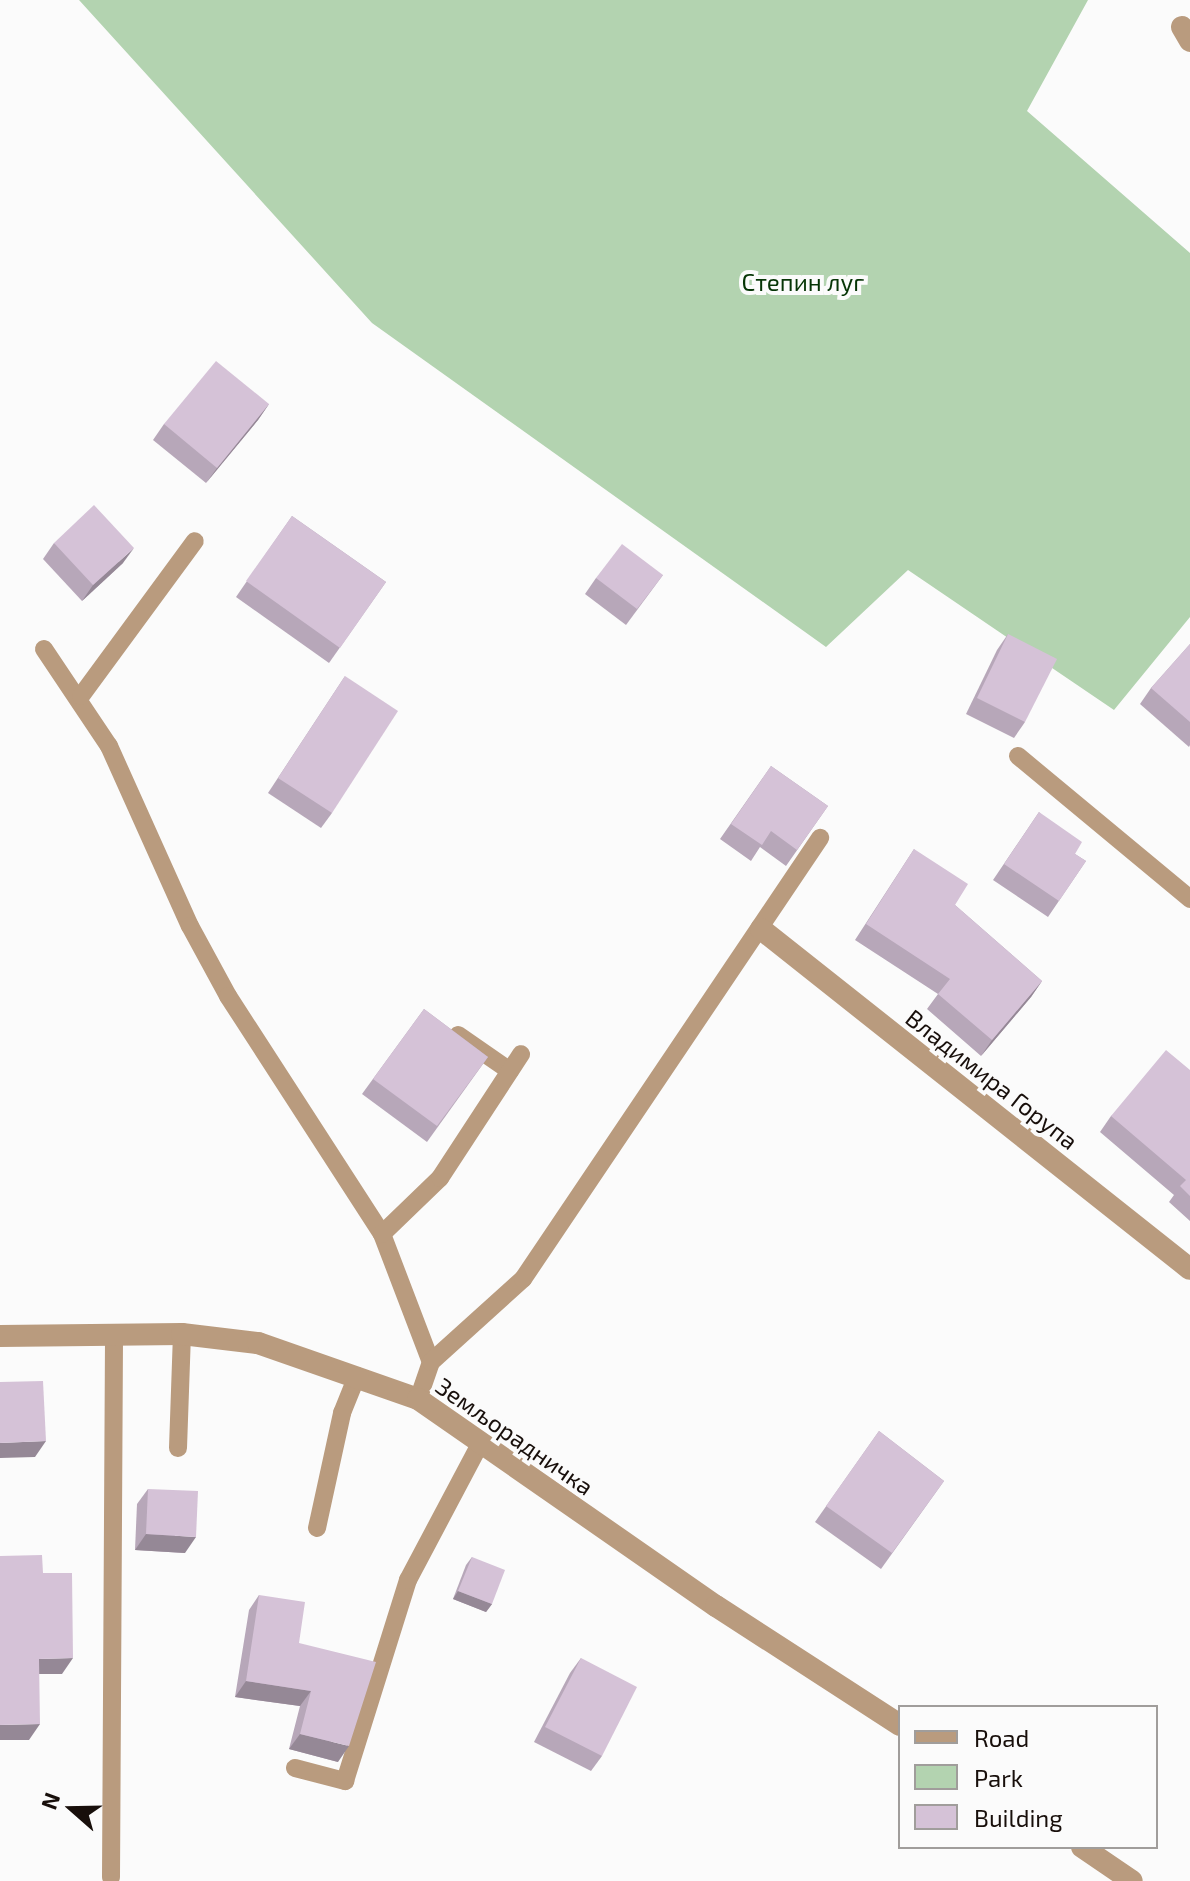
<!DOCTYPE html>
<html>
<head>
<meta charset="utf-8">
<style>
  body { margin:0 }
  #map { position:relative; width:1190px; height:1881px; overflow:hidden; background:#fbfbfb; font-family:"Exo 2",sans-serif }
  div>[style] { position:absolute }
  .green>* { inset:0; background:#b3d3b0 }
  .service>* { height:18px; margin:-9px; padding:0 9px; transform-origin:9px; border-radius:9px; background:#b99b7e }
  .minor>* { height:22px; margin:-11px; padding:0 11px; transform-origin:11px; border-radius:11px; background:#b99b7e }
  .tertiary>* { height:22px; margin:-11px; padding:0 11px; transform-origin:11px; border-radius:11px; background:#b99b7e }
  .wall>* { inset:0; background:#b7a7b9 }
  .shaded-wall>* { inset:0; background:#958896 }
  .building>* { inset:0; background:#d5c2d7 }
  span { translate:-50% -50%; white-space:nowrap; text-align:center; line-height:1.15; -webkit-text-stroke:8px #fbfbfb; paint-order:stroke }
  .park-label { font-size:24px; color:#063506 }
  .street-label { font-size:24px; color:#180f0b }
  .legend { position:absolute; left:898px; top:1705px; width:260px; height:144px; box-sizing:border-box; background:#fbfbfb; border:2px solid #a09d9b; margin:0; padding:10px 14px; list-style:none; font-size:24px; color:#180f0b }
  .legend li { display:flex; align-items:center; gap:16px; height:40px }
  .legend b { width:40px; border:2px solid #a09d9b }
  .north { position:absolute; left:32px; top:1769px; width:80px; height:80px; -webkit-text-stroke:6px #fbfbfb; paint-order:stroke; rotate:290deg; font-size:22px; font-weight:700; line-height:32px; text-align:center; color:#180f0b }
  .north::after { content:''; display:block; margin:auto; width:28px; height:36px; background:#180f0b; clip-path:polygon(50% 0,100% 100%,50% 72%,0 100%) }
</style>
</head>
<body>
<div id="map">
  <div class="green">
    <i style="clip-path:polygon(79px 0,1088px 0,1027px 111px,1190px 253px,1190px 617px,1114px 710px,908px 570px,826px 647px,372px 323px)"></i>
  </div>
  <div class="service">
    <i style="left:44px;top:649px;width:117px;rotate:56.2deg"></i>
    <i style="left:109px;top:746px;width:197px;rotate:65.8deg"></i>
    <i style="left:190px;top:926px;width:80px;rotate:61.5deg"></i>
    <i style="left:228px;top:996px;width:283px;rotate:57.1deg"></i>
    <i style="left:382px;top:1234px;width:137px;rotate:69.1deg"></i>
    <i style="left:431px;top:1362px;width:39px;rotate:109deg"></i>
    <i style="left:81px;top:696px;width:192px;rotate:-53.7deg"></i>
    <i style="left:1018px;top:756px;width:224px;rotate:39.7deg"></i>
    <i style="left:458px;top:1035px;width:63px;rotate:34.7deg"></i>
    <i style="left:382px;top:1234px;width:81px;rotate:-44deg"></i>
    <i style="left:440px;top:1178px;width:148px;rotate:-56.8deg"></i>
    <i style="left:431px;top:1362px;width:124px;rotate:-42.1deg"></i>
    <i style="left:523px;top:1279px;width:532px;rotate:-56.04deg"></i>
    <i style="left:178px;top:1448px;width:114px;rotate:-88deg"></i>
    <i style="left:317px;top:1528px;width:118px;rotate:-77.7deg"></i>
    <i style="left:342px;top:1413px;width:40px;rotate:-68deg"></i>
    <i style="left:295px;top:1768px;width:52px;rotate:14.6deg"></i>
    <i style="left:345px;top:1781px;width:211px;rotate:-72.6deg"></i>
    <i style="left:408px;top:1580px;width:156px;rotate:-62.1deg"></i>
    <i style="left:111px;top:1877px;width:540px;rotate:-89.68deg"></i>
  </div>
  <div class="minor">
    <i style="left:1182px;top:27px;width:16px;rotate:60deg"></i>
    <i style="left:761px;top:929px;width:547px;rotate:38.4deg"></i>
  </div>
  <div class="tertiary">
    <i style="left:0;top:1336px;width:182px;rotate:-0.6deg"></i>
    <i style="left:182px;top:1334px;width:77px;rotate:6.8deg"></i>
    <i style="left:258px;top:1343px;width:170px;rotate:19.3deg"></i>
    <i style="left:418px;top:1399px;width:363px;rotate:34.8deg"></i>
    <i style="left:716px;top:1606px;width:219px;rotate:32.9deg"></i>
    <i style="left:1082px;top:1847px;width:60px;rotate:34.2deg"></i>
  </div>
  <div class="wall">
    <i style="clip-path:polygon(269px 404px,258px 420px,206px 483px,153px 440px,164px 424px)"></i>
    <i style="clip-path:polygon(292px 516px,386px 582px,329px 663px,236px 597px)"></i>
    <i style="clip-path:polygon(54px 543px,123px 563px,82px 601px,43px 559px)"></i>
    <i style="clip-path:polygon(663px 575px,626px 625px,585px 594px,596px 578px)"></i>
    <i style="clip-path:polygon(1008px 634px,1025px 722px,1014px 738px,966px 714px,997px 650px)"></i>
    <i style="clip-path:polygon(1190px 644px,1190px 745px,1189px 747px,1140px 704px,1151px 688px)"></i>
    <i style="clip-path:polygon(345px 676px,332px 813px,321px 828px,268px 793px)"></i>
    <i style="clip-path:polygon(771px 766px,828px 806px,786px 866px,760px 847px,751px 861px,720px 839px)"></i>
    <i style="clip-path:polygon(1039px 812px,1075px 854px,1086px 861px,1048px 917px,993px 880px)"></i>
    <i style="clip-path:polygon(914px 849px,955px 905px,1042px 981px,1031px 997px,981px 1056px,927px 1009px,938px 994px,855px 940px)"></i>
    <i style="clip-path:polygon(424px 1009px,488px 1057px,427px 1142px,362px 1094px)"></i>
    <i style="clip-path:polygon(1190px 1070px,1190px 1221px,1169px 1202px,1174px 1195px,1100px 1132px,1111px 1116px)"></i>
    <i style="clip-path:polygon(879px 1431px,944px 1481px,881px 1569px,815px 1522px)"></i>
    <i style="clip-path:polygon(148px 1489px,185px 1553px,135px 1550px,137px 1504px)"></i>
    <i style="clip-path:polygon(472px 1557px,492px 1604px,486px 1612px,453px 1599px,466px 1565px)"></i>
    <i style="clip-path:polygon(259px 1595px,299px 1643px,338px 1762px,289px 1749px,300px 1706px,235px 1697px,249px 1610px)"></i>
    <i style="clip-path:polygon(581px 1658px,602px 1756px,591px 1771px,534px 1742px,570px 1673px)"></i>
  </div>
  <div class="shaded-wall">
    <i style="clip-path:polygon(269px 404px,258px 420px,206px 483px,217px 468px)"></i>
    <i style="clip-path:polygon(134px 548px,123px 563px,82px 601px,93px 585px)"></i>
    <i style="clip-path:polygon(1042px 981px,1031px 997px,981px 1056px,992px 1040px)"></i>
    <i style="clip-path:polygon(46px 1441px,35px 1457px,0 1458px,0 1443px)"></i>
    <i style="clip-path:polygon(146px 1534px,196px 1537px,185px 1553px,135px 1550px)"></i>
    <i style="clip-path:polygon(458px 1591px,492px 1604px,486px 1612px,453px 1599px)"></i>
    <i style="clip-path:polygon(73px 1658px,62px 1674px,29px 1674px,39px 1659px)"></i>
    <i style="clip-path:polygon(246px 1681px,311px 1691px,300px 1706px,235px 1697px)"></i>
    <i style="clip-path:polygon(40px 1724px,29px 1740px,0 1740px,0 1725px)"></i>
    <i style="clip-path:polygon(300px 1734px,349px 1746px,338px 1762px,289px 1749px)"></i>
  </div>
  <div class="building">
    <i style="clip-path:polygon(216px 361px,269px 404px,217px 468px,164px 424px)"></i>
    <i style="clip-path:polygon(94px 505px,134px 548px,93px 585px,54px 543px)"></i>
    <i style="clip-path:polygon(292px 516px,386px 582px,340px 648px,246px 581px)"></i>
    <i style="clip-path:polygon(622px 544px,663px 575px,637px 609px,596px 578px)"></i>
    <i style="clip-path:polygon(1008px 634px,1057px 659px,1025px 722px,977px 698px)"></i>
    <i style="clip-path:polygon(1190px 644px,1190px 722px,1151px 688px)"></i>
    <i style="clip-path:polygon(345px 676px,398px 711px,332px 813px,278px 778px)"></i>
    <i style="clip-path:polygon(771px 766px,828px 806px,797px 850px,771px 831px,762px 845px,731px 824px)"></i>
    <i style="clip-path:polygon(1039px 812px,1082px 842px,1075px 854px,1086px 861px,1059px 901px,1004px 864px)"></i>
    <i style="clip-path:polygon(914px 849px,968px 884px,955px 905px,1042px 981px,992px 1040px,938px 994px,950px 979px,866px 924px)"></i>
    <i style="clip-path:polygon(424px 1009px,488px 1057px,437px 1126px,373px 1079px)"></i>
    <i style="clip-path:polygon(1166px 1050px,1190px 1070px,1190px 1196px,1180px 1186px,1186px 1180px,1111px 1116px)"></i>
    <i style="clip-path:polygon(43px 1381px,46px 1441px,0 1443px,0 1382px)"></i>
    <i style="clip-path:polygon(879px 1431px,944px 1481px,892px 1553px,826px 1506px)"></i>
    <i style="clip-path:polygon(148px 1489px,198px 1491px,196px 1537px,146px 1534px)"></i>
    <i style="clip-path:polygon(42px 1555px,43px 1573px,72px 1573px,73px 1658px,39px 1659px,40px 1724px,0 1725px,0 1556px)"></i>
    <i style="clip-path:polygon(472px 1557px,505px 1570px,492px 1604px,458px 1591px)"></i>
    <i style="clip-path:polygon(259px 1595px,305px 1602px,299px 1643px,376px 1662px,349px 1746px,300px 1734px,311px 1691px,246px 1681px)"></i>
    <i style="clip-path:polygon(581px 1658px,637px 1687px,602px 1756px,545px 1727px)"></i>
  </div>
  <div class="park-label">
    <span style="left:803px;top:282px">Степин луг</span>
  </div>
  <div class="street-label">
    <span style="left:992px;top:1079px;rotate:38deg">Владимира Горупа</span>
    <span style="left:515px;top:1436px;rotate:35deg">Земљорадничка</span>
  </div>
  <ul class="legend">
  <li><b style="height:10px;background:#b99b7e"></b>Road</li>
  <li><b style="height:22px;background:#b3d3b0"></b>Park</li>
  <li><b style="height:22px;background:#d5c2d7"></b>Building</li>
  </ul>
  <div class="north">N</div>
</div>
</body>
</html>
